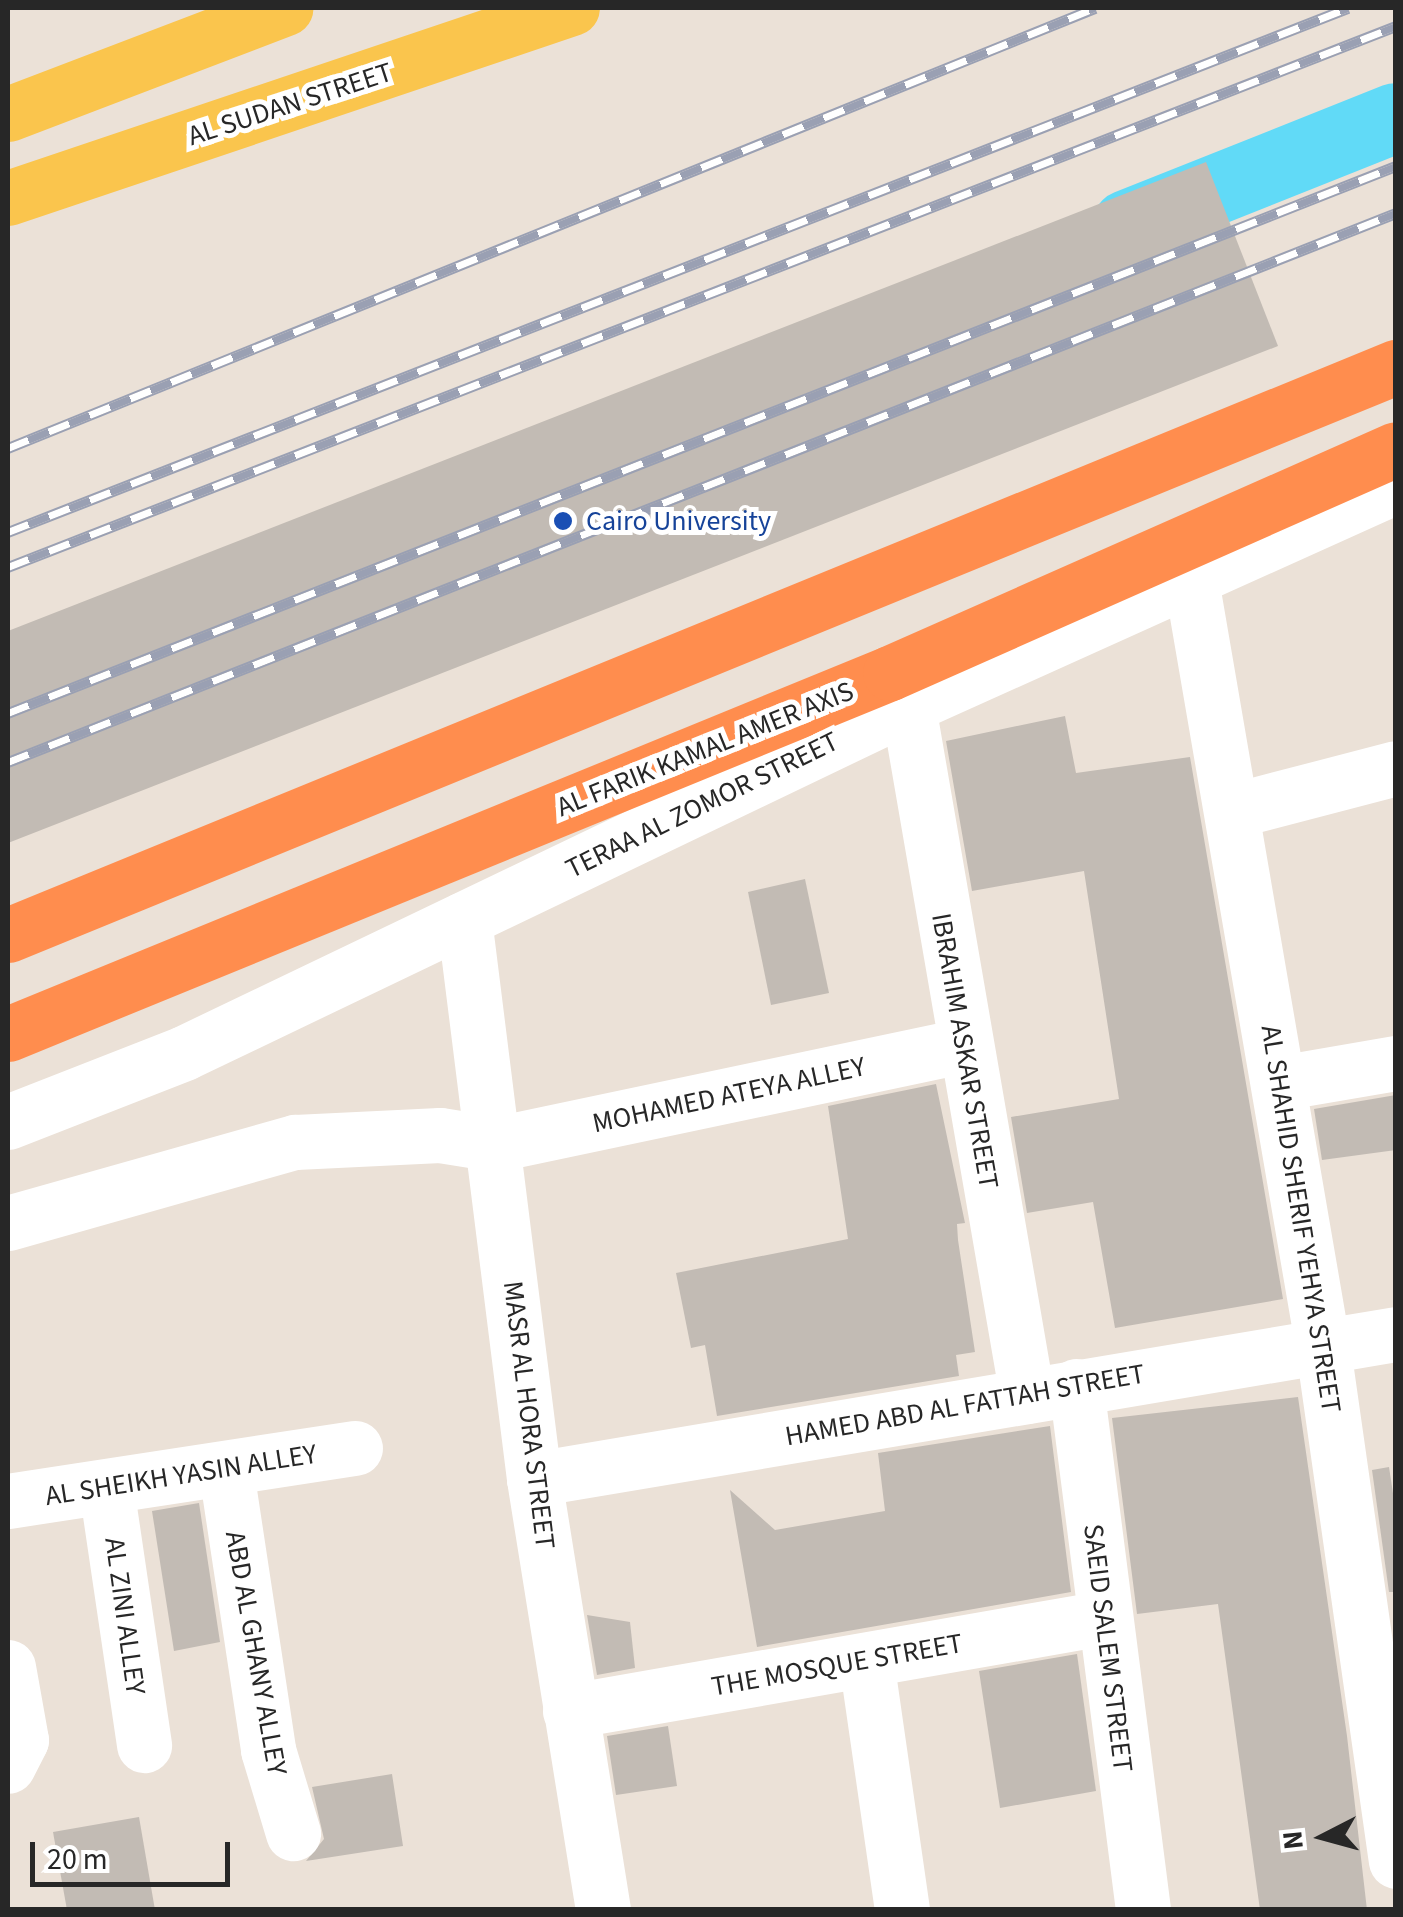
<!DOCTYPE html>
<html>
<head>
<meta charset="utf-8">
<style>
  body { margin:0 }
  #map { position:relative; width:1403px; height:1917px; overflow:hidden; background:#ebe1d7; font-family:"Source Sans 3",sans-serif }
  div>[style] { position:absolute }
  .canal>* { height:70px; margin:-35px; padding:0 35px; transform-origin:35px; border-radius:35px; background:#61daf7 }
  .building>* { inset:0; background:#c2bbb4 }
  .minor>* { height:55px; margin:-27.5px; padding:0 27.5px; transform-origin:27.5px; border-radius:27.5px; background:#fff }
  .secondary>* { height:55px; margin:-27.5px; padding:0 27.5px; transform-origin:27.5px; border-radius:27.5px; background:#fff }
  .primary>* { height:55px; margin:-27.5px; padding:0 27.5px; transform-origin:27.5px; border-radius:27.5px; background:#fac54d }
  .motorway>* { height:55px; margin:-27.5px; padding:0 27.5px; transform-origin:27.5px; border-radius:27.5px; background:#ff8d4e }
  .rail>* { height:11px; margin-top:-5.5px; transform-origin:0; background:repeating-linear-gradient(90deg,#fff 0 22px,#9aa0b3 0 44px); box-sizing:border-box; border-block:2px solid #9aa0b3 }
  .dots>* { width:28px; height:28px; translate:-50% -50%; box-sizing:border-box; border:5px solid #fff; border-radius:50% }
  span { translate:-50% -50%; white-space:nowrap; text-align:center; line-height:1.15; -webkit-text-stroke:10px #fff; paint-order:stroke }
  .street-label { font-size:28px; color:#272727 }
  .transit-label { font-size:28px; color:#164399 }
  .left { translate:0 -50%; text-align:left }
  .frame { position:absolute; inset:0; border:10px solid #272727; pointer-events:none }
  .north { position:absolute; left:1273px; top:1787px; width:100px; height:100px; -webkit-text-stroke:8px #fff; paint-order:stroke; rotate:264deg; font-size:28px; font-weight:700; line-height:40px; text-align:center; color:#272727 }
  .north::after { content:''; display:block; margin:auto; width:35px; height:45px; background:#272727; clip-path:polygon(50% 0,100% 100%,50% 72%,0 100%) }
  .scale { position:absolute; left:30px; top:1842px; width:200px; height:45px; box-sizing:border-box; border:5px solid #272727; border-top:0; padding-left:12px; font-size:30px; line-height:35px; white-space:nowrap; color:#272727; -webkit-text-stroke:8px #fff; paint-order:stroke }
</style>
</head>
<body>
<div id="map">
  <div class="canal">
    <i style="left:1127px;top:225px;width:289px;rotate:-21.7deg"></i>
  </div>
  <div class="building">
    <i style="clip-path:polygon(1206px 162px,1278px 346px,8px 843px,8px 631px)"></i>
    <i style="clip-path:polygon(1065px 716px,1076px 773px,1190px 757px,1283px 1299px,1115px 1328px,1093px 1202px,1027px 1213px,1011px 1117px,1119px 1099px,1084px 871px,972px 891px,946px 741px)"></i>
    <i style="clip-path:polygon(805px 879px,829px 993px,771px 1005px,748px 892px)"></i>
    <i style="clip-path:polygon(936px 1084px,965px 1223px,957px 1224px,958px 1240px,975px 1352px,956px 1355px,959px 1376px,717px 1416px,705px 1345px,691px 1348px,676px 1273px,848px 1239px,828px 1106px)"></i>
    <i style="clip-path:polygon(1396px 1095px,1396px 1150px,1322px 1160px,1314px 1109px)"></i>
    <i style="clip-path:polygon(1298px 1397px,1347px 1736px,1367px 1910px,1260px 1910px,1218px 1604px,1137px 1614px,1112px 1418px)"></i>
    <i style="clip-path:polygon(1050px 1426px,1071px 1592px,757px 1647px,730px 1490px,775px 1530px,885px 1511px,878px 1453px)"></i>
    <i style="clip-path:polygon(1389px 1467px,1396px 1513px,1396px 1592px,1389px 1592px,1372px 1470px)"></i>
    <i style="clip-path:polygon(199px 1503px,220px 1642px,174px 1651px,152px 1511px)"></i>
    <i style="clip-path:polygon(587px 1615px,630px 1622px,635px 1668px,597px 1675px)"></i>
    <i style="clip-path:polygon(1077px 1654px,1096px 1791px,1000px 1808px,979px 1671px)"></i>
    <i style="clip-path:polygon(668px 1726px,677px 1786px,616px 1795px,607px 1736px)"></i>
    <i style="clip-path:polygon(392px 1774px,403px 1846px,306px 1861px,324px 1839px,312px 1787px)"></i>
    <i style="clip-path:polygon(139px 1817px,155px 1910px,67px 1910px,53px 1832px)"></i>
  </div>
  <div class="minor">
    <i style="left:1191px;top:580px;width:773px;rotate:80.25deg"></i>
    <i style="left:1322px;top:1342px;width:524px;rotate:81.89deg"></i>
    <i style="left:908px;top:706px;width:700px;rotate:80.21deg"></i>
    <i style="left:1235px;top:810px;width:166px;rotate:-14.6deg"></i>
    <i style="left:464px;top:919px;width:564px;rotate:82.87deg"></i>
    <i style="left:534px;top:1479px;width:436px;rotate:80.9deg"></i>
    <i style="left:1279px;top:1083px;width:119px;rotate:-9.7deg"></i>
    <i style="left:8px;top:1223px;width:298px;rotate:-15.8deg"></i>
    <i style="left:295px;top:1142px;width:145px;rotate:-2.8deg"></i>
    <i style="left:440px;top:1135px;width:57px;rotate:9.1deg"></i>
    <i style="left:496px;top:1144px;width:477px;rotate:-11.9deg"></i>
    <i style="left:1076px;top:1386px;width:528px;rotate:82.71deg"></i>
    <i style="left:226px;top:1471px;width:282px;rotate:81.4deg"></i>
    <i style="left:268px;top:1750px;width:87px;rotate:73.2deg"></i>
    <i style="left:534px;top:1479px;width:874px;rotate:-9.55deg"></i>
    <i style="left:106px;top:1487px;width:261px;rotate:81.6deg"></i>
    <i style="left:8px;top:1501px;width:351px;rotate:-8.7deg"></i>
    <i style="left:866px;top:1660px;width:253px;rotate:81.8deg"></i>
    <i style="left:8px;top:1667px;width:74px;rotate:79.9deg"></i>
    <i style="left:21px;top:1740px;width:29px;rotate:117deg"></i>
    <i style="left:570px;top:1711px;width:541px;rotate:-9.9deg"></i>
  </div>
  <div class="secondary">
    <i style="left:8px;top:1122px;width:189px;rotate:-21.4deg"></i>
    <i style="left:184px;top:1053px;width:803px;rotate:-25.61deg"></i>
    <i style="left:908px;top:706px;width:535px;rotate:-24.27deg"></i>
  </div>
  <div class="primary">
    <i style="left:8px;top:114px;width:297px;rotate:-20.9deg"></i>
    <i style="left:8px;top:198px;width:595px;rotate:-18.62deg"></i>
  </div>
  <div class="motorway">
    <i style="left:8px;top:935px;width:1500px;rotate:-22.26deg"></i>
    <i style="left:8px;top:1034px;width:953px;rotate:-22.26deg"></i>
    <i style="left:890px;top:673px;width:553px;rotate:-23.88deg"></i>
  </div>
  <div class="rail">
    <i style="left:8px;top:448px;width:1173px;rotate:-22.04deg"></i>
    <i style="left:8px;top:532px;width:1439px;rotate:-21.36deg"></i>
    <i style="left:8px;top:567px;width:1490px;rotate:-21.29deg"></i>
    <i style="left:8px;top:713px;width:1492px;rotate:-21.51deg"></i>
    <i style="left:8px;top:762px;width:1493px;rotate:-21.58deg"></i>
  </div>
  <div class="dots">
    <i style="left:563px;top:521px;background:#1a4fb4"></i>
  </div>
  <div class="street-label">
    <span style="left:290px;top:104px;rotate:-18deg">AL SUDAN STREET</span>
    <span style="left:705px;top:749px;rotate:-22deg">AL FARIK KAMAL AMER AXIS</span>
    <span style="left:702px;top:805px;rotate:-26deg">TERAA AL ZOMOR STREET</span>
    <span style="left:965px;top:1051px;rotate:80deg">IBRAHIM ASKAR STREET</span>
    <span style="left:729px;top:1095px;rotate:-12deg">MOHAMED ATEYA ALLEY</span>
    <span style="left:1301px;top:1219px;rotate:81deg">AL SHAHID SHERIF YEHYA STREET</span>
    <span style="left:965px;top:1405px;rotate:-10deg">HAMED ABD AL FATTAH STREET</span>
    <span style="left:529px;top:1415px;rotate:83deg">MASR AL HORA STREET</span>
    <span style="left:181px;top:1475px;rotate:-9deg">AL SHEIKH YASIN ALLEY</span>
    <span style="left:125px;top:1616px;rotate:82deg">AL ZINI ALLEY</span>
    <span style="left:1108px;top:1648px;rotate:83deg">SAEID SALEM STREET</span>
    <span style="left:256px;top:1653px;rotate:80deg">ABD AL GHANY ALLEY</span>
    <span style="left:837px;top:1665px;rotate:-10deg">THE MOSQUE STREET</span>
  </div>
  <div class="transit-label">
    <span class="left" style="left:586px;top:521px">Cairo University</span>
  </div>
  <div class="frame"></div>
  <div class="north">N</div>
  <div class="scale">20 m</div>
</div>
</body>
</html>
